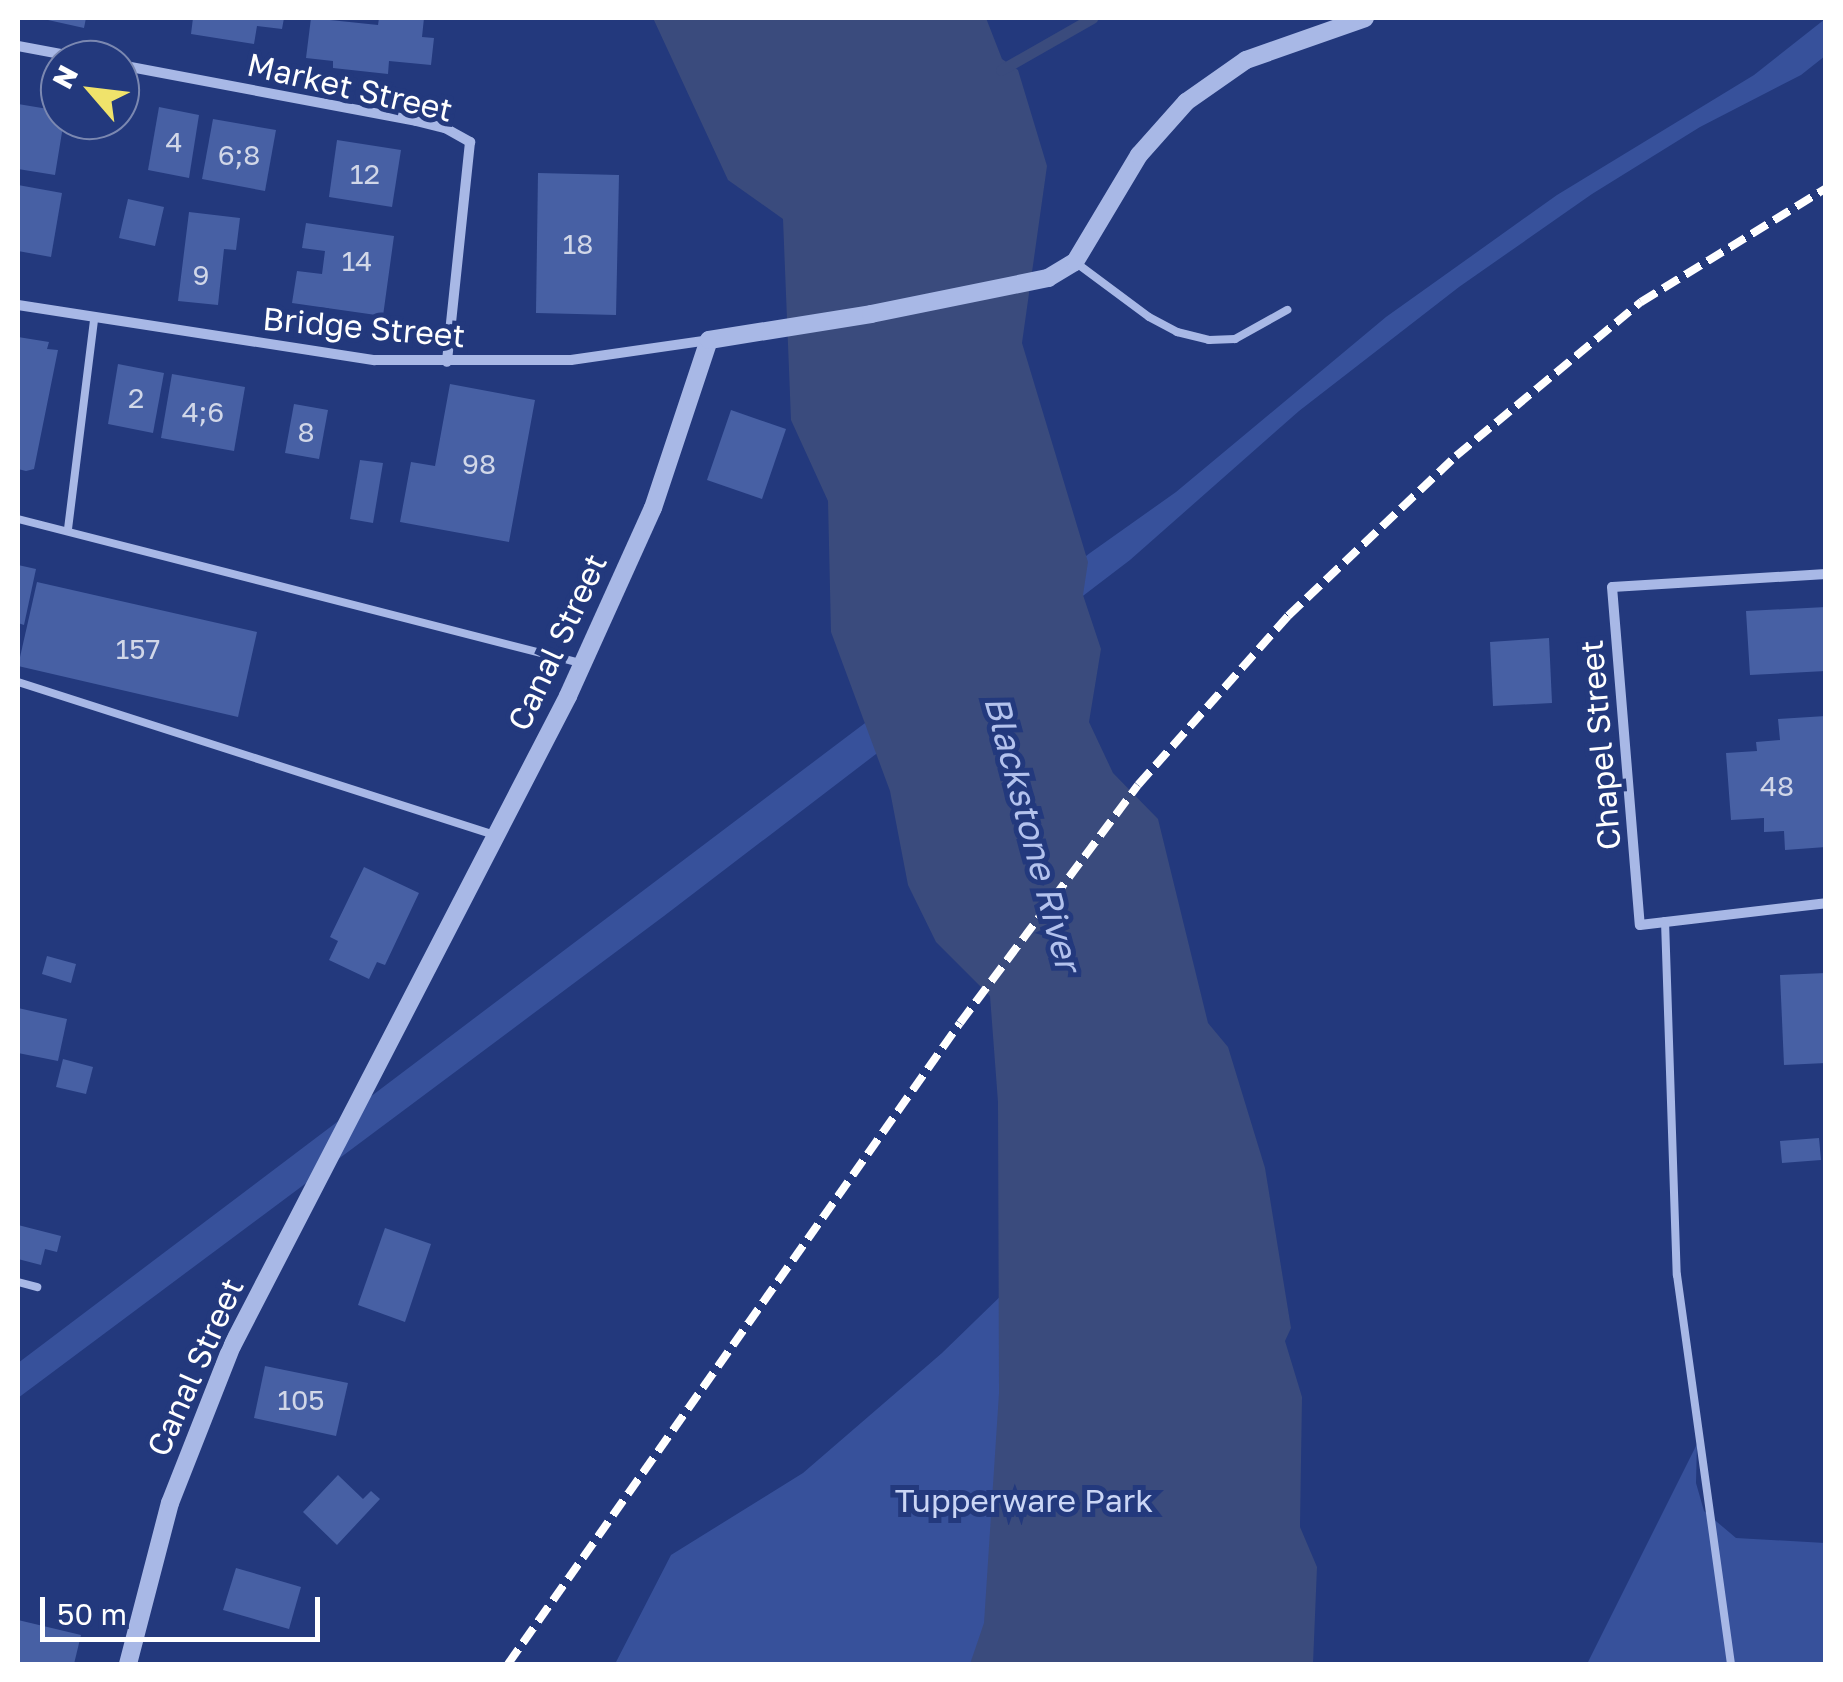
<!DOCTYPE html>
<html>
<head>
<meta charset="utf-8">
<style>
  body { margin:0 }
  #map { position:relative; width:1843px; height:1682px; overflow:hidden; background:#23397d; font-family:"Golos Text",sans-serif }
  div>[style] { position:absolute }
  .green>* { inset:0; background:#37519b }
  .water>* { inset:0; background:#3a4b7d }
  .stream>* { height:11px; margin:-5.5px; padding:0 5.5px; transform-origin:5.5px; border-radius:5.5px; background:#3a4b7d }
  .building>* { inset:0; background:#4760a4 }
  .service>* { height:8px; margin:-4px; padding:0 4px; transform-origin:4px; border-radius:4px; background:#a8b8e6 }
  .minor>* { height:10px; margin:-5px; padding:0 5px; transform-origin:5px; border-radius:5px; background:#a8b8e6 }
  .tertiary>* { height:18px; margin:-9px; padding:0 9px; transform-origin:9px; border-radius:9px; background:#a8b8e6 }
  .rail>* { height:8px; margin-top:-4px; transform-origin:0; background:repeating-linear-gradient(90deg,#fff 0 18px,transparent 0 26px) }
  span { translate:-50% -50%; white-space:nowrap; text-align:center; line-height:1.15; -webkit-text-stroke:10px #23397d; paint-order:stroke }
  .number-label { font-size:28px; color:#d1d7e8 }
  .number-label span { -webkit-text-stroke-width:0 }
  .street-label { font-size:32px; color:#fff }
  .park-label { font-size:32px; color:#cbd6f5 }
  .water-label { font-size:35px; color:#b3c2ed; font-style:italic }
  .frame { position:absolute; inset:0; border:20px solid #fff; pointer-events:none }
  .north { position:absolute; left:40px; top:40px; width:100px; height:100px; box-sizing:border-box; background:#23397d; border:2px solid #7b88b1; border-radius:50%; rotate:298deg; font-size:28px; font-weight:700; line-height:40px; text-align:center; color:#fff }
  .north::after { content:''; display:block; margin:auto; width:35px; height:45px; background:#f0e36b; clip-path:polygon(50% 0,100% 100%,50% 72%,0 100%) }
  .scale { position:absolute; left:40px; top:1597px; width:280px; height:45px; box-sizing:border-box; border:5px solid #fff; border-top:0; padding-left:12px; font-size:30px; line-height:35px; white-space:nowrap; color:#fff; -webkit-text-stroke:8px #23397d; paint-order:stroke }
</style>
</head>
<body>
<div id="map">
  <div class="green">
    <i style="clip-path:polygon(1825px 19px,1825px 56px,1801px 75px,1700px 127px,1592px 194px,1459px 287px,1299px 411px,1130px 560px,664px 916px,18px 1398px,18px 1363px,1090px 553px,1176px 492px,1386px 317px,1557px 195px,1754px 75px)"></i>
    <i style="clip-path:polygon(1040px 1258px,1206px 1664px,615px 1664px,671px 1555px,803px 1473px,942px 1353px)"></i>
    <i style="clip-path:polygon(1697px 1444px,1696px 1483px,1704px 1511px,1736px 1538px,1825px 1543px,1825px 1664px,1587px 1664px)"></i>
  </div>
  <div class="water">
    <i style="clip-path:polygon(653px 18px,986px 18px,1002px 59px,1018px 70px,1047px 166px,1022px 343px,1088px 562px,1083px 595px,1101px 649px,1089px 722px,1113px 773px,1158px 819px,1208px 1023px,1228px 1047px,1265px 1168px,1291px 1328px,1285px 1341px,1302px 1397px,1300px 1527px,1317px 1567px,1313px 1664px,970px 1664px,984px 1623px,999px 1393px,998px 1102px,990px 996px,936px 942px,908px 885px,890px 791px,831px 632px,828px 501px,791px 420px,783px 219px,728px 180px)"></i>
  </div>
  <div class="stream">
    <i style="left:1001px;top:70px;width:105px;rotate:-29.7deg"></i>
  </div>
  <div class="building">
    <i style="clip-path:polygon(39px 18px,86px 18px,84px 28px)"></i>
    <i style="clip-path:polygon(193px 18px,284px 18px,282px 29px,257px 26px,254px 44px,191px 34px)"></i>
    <i style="clip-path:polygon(311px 18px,378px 25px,379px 18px,424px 18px,422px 37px,434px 38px,431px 65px,389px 61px,388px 74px,333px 68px,333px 61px,306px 58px)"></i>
    <i style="clip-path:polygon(18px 104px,60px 111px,60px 120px,64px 120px,55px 175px,18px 169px)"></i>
    <i style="clip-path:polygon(159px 107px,199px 115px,189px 178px,148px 170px)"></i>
    <i style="clip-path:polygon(213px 119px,276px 130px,265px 191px,202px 179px)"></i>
    <i style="clip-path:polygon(337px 140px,401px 150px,392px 207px,329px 197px)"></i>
    <i style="clip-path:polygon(538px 173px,619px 175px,616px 315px,536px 313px)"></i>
    <i style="clip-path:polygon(18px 185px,62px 193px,51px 257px,18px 251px)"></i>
    <i style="clip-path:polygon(128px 199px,164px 207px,155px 246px,119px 238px)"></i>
    <i style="clip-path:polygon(189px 212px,240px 218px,236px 250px,224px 249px,218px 305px,178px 301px)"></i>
    <i style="clip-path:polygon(306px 223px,394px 236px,383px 316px,292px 303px,297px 271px,322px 274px,325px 251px,302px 248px)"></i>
    <i style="clip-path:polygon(18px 337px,49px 342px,47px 349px,58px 350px,34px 469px,26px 471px,18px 469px)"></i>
    <i style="clip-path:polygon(118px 364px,164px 373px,153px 433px,108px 424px)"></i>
    <i style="clip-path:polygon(172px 374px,245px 387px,234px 451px,161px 438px)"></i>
    <i style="clip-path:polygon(450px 384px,535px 400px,509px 542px,400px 522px,411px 462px,435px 466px)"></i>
    <i style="clip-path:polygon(294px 404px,328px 410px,319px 459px,285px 453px)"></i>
    <i style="clip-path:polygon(731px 410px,786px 429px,762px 499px,707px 480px)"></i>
    <i style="clip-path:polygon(360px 460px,383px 463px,373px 523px,350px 519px)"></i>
    <i style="clip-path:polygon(18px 565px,36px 569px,24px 625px,18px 623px)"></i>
    <i style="clip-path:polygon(37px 582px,257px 632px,238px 717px,18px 666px)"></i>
    <i style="clip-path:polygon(1826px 607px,1826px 671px,1750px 675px,1746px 611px)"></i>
    <i style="clip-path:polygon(1549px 638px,1552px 703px,1493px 706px,1490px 642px)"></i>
    <i style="clip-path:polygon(1826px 716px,1826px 847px,1785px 850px,1784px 831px,1764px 832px,1764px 818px,1731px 820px,1726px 753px,1757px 751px,1756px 742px,1780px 740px,1778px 719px)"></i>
    <i style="clip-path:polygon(364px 867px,419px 893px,385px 965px,377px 962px,369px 979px,329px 960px,338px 941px,330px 937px)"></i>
    <i style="clip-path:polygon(47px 956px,76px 964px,71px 983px,42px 974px)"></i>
    <i style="clip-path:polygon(1826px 973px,1826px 1063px,1784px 1065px,1780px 975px)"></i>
    <i style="clip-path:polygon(18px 1008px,67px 1019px,58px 1061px,18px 1053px)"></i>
    <i style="clip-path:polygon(63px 1059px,93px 1067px,86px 1094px,56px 1087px)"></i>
    <i style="clip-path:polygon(1819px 1138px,1821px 1160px,1782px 1163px,1780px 1141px)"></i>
    <i style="clip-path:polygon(18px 1225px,61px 1236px,57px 1252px,45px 1249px,41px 1265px,18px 1259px)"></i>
    <i style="clip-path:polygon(385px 1228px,431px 1244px,405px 1322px,358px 1305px)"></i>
    <i style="clip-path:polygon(265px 1366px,348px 1383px,336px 1436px,254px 1418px)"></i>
    <i style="clip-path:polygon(338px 1475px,363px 1499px,371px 1491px,380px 1499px,337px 1545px,303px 1512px)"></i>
    <i style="clip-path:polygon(236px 1568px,301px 1587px,289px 1629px,223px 1610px)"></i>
    <i style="clip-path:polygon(18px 1620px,81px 1635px,74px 1664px,18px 1664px)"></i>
  </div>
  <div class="service">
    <i style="left:1075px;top:262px;width:92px;rotate:36.6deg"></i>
    <i style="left:1149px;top:317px;width:32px;rotate:28deg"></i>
    <i style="left:1177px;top:332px;width:33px;rotate:14deg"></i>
    <i style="left:1209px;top:340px;width:26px;rotate:-2deg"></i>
    <i style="left:1235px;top:339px;width:60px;rotate:-29.1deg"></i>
    <i style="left:18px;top:519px;width:580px;rotate:14.37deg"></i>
    <i style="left:68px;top:529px;width:212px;rotate:-82.9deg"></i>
    <i style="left:18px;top:682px;width:500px;rotate:17.8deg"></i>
    <i style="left:1665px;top:921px;width:354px;rotate:88.1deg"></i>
    <i style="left:1677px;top:1275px;width:393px;rotate:82.1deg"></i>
    <i style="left:18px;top:1282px;width:20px;rotate:15deg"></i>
  </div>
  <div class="minor">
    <i style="left:18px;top:46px;width:76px;rotate:10.6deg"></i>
    <i style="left:120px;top:65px;width:301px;rotate:10.7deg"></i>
    <i style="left:416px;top:121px;width:30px;rotate:14deg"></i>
    <i style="left:445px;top:128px;width:29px;rotate:29deg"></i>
    <i style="left:470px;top:142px;width:221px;rotate:96deg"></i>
    <i style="left:18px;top:305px;width:361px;rotate:8.8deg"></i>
    <i style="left:375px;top:360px;width:196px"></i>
    <i style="left:571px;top:360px;width:139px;rotate:-8.2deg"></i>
    <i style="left:1826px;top:574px;width:214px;rotate:176.5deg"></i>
    <i style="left:1612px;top:587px;width:339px;rotate:85.3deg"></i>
    <i style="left:1640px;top:925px;width:187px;rotate:-6.7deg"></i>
  </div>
  <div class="tertiary">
    <i style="left:128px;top:1664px;width:166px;rotate:-75.4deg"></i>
    <i style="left:170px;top:1503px;width:169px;rotate:-68.5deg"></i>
    <i style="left:232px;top:1346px;width:732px;rotate:-62.66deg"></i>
    <i style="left:568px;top:696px;width:206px;rotate:-65.7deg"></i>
    <i style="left:653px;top:508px;width:177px;rotate:-71.6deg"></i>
    <i style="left:709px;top:340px;width:164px;rotate:-9.1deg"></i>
    <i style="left:871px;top:314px;width:181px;rotate:-11.5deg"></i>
    <i style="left:1048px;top:278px;width:31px;rotate:-31deg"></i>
    <i style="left:1075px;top:262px;width:125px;rotate:-59.1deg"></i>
    <i style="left:1139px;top:155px;width:71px;rotate:-48.4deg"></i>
    <i style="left:1186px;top:102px;width:73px;rotate:-35deg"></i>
    <i style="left:1246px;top:60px;width:126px;rotate:-19.4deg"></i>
  </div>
  <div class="rail">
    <i style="left:508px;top:1664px;width:784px;rotate:-54.81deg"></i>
    <i style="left:960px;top:1023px;width:297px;rotate:-53.2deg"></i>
    <i style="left:1138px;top:785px;width:226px;rotate:-48.4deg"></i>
    <i style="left:1288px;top:616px;width:232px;rotate:-43.6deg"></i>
    <i style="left:1456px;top:456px;width:241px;rotate:-39.8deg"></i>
    <i style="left:1641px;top:302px;width:217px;rotate:-31.6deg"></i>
  </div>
  <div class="number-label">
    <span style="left:174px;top:142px">4</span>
    <span style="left:239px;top:155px">6;8</span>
    <span style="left:365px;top:174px">12</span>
    <span style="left:578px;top:244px">18</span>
    <span style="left:357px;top:261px">14</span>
    <span style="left:201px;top:275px">9</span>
    <span style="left:136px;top:398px">2</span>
    <span style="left:203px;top:412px">4;6</span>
    <span style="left:306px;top:432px">8</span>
    <span style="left:479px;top:464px">98</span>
    <span style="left:138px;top:649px">157</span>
    <span style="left:1777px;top:786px">48</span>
    <span style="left:301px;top:1400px">105</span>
  </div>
  <div class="street-label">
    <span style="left:350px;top:87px;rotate:13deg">Market Street</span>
    <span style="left:364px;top:327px;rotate:5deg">Bridge Street</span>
    <span style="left:557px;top:642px;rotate:-65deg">Canal Street</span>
    <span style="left:1600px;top:745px;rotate:-95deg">Chapel Street</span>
    <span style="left:195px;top:1367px;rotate:-66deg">Canal Street</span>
  </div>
  <div class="park-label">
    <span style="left:1024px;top:1500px">Tupperware Park</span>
  </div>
  <div class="water-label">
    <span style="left:1033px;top:833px;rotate:75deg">Blackstone River</span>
  </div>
  <div class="frame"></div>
  <div class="north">N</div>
  <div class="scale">50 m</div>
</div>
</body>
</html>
